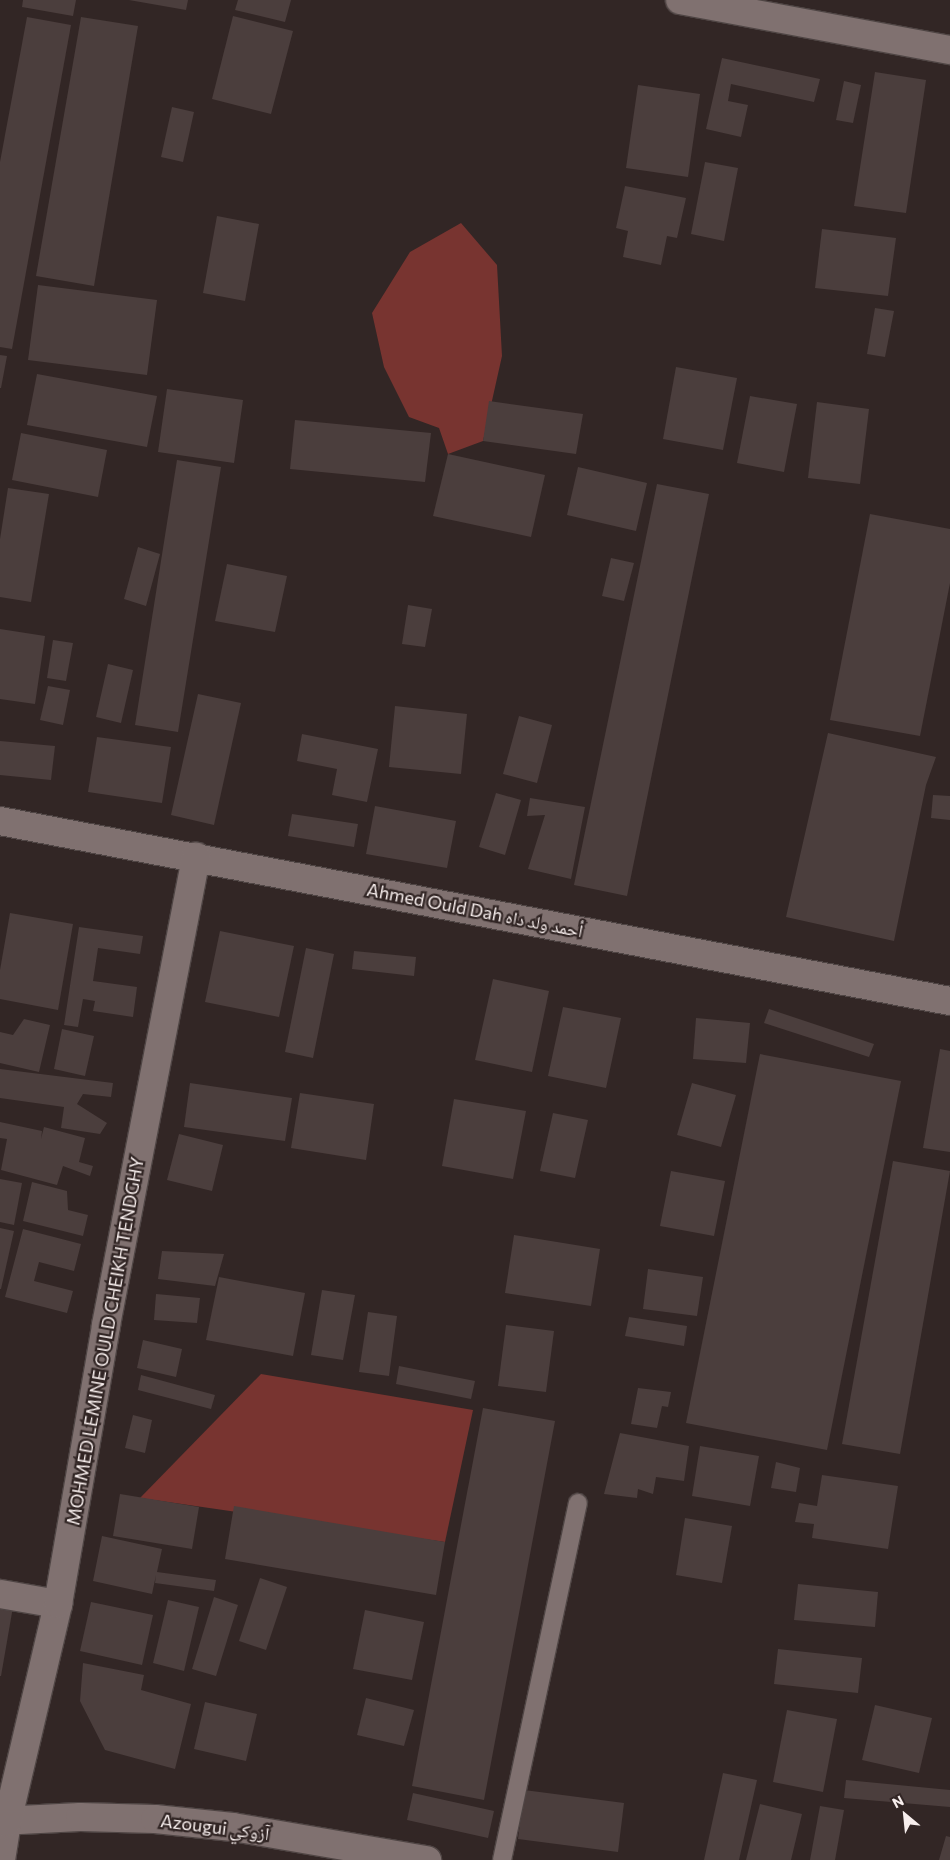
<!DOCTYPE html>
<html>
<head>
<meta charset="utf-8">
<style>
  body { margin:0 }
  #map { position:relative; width:950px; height:1860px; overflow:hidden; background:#322625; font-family:Commissioner,"Noto Naskh Arabic",sans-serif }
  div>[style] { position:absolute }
  .green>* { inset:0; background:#783430 }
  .building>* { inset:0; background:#4b3e3d }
  .roads { filter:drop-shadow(1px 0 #4f4544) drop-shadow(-1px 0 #4f4544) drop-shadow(0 1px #4f4544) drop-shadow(0 -1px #4f4544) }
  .lane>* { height:18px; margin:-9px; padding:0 9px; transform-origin:9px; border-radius:9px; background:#807170 }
  .street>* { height:28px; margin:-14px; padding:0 14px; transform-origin:14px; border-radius:14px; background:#807170 }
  span { translate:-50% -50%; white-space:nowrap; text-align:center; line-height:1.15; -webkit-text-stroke:4.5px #322625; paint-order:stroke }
  .street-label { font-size:18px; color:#f7eeed }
  .north { position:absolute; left:880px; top:1790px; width:50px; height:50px; -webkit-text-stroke:4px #322625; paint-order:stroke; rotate:332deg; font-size:14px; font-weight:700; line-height:20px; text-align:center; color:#f7eeed }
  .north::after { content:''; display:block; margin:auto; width:18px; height:22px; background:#f7eeed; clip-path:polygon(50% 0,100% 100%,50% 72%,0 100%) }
</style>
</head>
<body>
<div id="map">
  <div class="green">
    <i style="clip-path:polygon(461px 223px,497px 265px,502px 356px,483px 441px,448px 454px,439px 428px,409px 417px,384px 367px,372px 313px,410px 252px)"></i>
    <i style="clip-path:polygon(261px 1374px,473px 1410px,445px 1542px,140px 1498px)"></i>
  </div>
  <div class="building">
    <i style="clip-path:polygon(23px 0,76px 0,73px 16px,22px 7px)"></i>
    <i style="clip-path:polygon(129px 0,188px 0,186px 10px)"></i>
    <i style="clip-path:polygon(238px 0,291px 0,285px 22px,235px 10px)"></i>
    <i style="clip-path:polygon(233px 16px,293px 31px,271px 114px,212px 99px)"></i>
    <i style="clip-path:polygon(27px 17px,71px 25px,12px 349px,0 347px,0 162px)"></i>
    <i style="clip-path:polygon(81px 17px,138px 26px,94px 286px,36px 276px)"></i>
    <i style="clip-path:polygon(722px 58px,820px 79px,814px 102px,731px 84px,728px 101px,748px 105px,741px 137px,706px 129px)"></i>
    <i style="clip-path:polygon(875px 72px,926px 80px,906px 213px,854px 206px)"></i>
    <i style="clip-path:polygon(844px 81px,861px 85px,853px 123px,836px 120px)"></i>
    <i style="clip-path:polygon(638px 85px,700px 94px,688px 177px,626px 168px)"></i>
    <i style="clip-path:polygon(172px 107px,194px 112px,183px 162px,161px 157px)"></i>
    <i style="clip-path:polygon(705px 162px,738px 168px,724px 241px,691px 234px)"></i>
    <i style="clip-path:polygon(625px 186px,686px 198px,677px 238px,667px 236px,661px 265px,623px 257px,628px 231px,616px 228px)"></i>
    <i style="clip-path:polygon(217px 216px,259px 224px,245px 301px,203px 293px)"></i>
    <i style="clip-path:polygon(822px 229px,896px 238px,888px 296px,815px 288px)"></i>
    <i style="clip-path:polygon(38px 285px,157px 300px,147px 375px,28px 360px)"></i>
    <i style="clip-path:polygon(875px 308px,894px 311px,885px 357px,867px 354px)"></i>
    <i style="clip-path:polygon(0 355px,7px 356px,1px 388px,0 388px)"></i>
    <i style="clip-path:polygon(676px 367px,737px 378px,723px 450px,663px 439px)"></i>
    <i style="clip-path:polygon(37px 374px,157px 396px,147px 447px,27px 425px)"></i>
    <i style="clip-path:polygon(167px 389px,243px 400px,234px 463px,158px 452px)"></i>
    <i style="clip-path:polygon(750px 396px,797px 404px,784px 472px,737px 463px)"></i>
    <i style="clip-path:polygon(489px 401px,583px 414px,576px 454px,483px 441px)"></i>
    <i style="clip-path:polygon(817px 402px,869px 409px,860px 484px,808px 478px)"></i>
    <i style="clip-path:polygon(295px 420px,431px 433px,425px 482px,290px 469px)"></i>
    <i style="clip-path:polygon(21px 433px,107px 450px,98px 497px,12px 480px)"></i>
    <i style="clip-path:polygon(448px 454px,545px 475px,531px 537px,433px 516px)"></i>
    <i style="clip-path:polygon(177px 460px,221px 467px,178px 732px,135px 725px)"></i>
    <i style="clip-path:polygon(578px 467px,647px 483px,636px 531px,567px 515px)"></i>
    <i style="clip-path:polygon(657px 484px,709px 494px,627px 896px,574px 885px)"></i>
    <i style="clip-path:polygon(8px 488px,49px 494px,31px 602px,0 597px,0 539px)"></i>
    <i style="clip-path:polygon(870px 514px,950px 529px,950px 583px,920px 736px,830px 720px)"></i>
    <i style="clip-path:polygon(138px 547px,160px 554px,146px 606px,124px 599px)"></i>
    <i style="clip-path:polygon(611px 558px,634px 563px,624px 601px,602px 596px)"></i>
    <i style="clip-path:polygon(227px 564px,287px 576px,275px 632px,215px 621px)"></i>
    <i style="clip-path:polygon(408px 605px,432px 609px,425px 647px,402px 644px)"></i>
    <i style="clip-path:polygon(0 629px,45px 636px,35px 704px,0 699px)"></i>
    <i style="clip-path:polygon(53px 640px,73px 643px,66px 681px,47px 678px)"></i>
    <i style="clip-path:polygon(108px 664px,133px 670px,121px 723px,96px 717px)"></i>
    <i style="clip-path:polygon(48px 686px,70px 690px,63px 725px,40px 720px)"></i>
    <i style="clip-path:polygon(198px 694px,241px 703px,214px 825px,171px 815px)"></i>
    <i style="clip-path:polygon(395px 706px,467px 714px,461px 774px,389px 767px)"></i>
    <i style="clip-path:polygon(519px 716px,552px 725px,537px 783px,503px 774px)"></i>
    <i style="clip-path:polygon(828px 733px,936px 757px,926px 785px,894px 941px,786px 917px)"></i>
    <i style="clip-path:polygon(302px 734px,378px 749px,367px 802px,332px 795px,337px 769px,297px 761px)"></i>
    <i style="clip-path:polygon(97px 737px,171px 747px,162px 803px,88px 792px)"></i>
    <i style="clip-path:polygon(0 741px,55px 746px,51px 780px,0 775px)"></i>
    <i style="clip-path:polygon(496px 793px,521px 800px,505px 855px,479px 847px)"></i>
    <i style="clip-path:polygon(933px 795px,950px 796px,950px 820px,931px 818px)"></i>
    <i style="clip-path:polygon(530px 798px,585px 807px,571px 879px,528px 869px,545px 815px,527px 816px)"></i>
    <i style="clip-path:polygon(375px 806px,456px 821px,447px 868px,366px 854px)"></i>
    <i style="clip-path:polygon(292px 814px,358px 824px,354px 847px,288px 836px)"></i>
    <i style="clip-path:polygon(10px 913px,73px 924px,58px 1010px,0 999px,0 970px)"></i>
    <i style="clip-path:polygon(79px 927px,143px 936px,140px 954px,98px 948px,93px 981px,137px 987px,133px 1017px,93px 1011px,95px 1001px,83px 999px,78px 1027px,64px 1025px)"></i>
    <i style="clip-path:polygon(220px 931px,294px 946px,279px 1017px,205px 1002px)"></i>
    <i style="clip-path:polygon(306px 948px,334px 954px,313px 1058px,285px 1052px)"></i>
    <i style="clip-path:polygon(354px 951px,416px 957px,414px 976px,352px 969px)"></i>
    <i style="clip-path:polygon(493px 979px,549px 991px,532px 1072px,475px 1060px)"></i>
    <i style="clip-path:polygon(563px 1007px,621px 1018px,606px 1088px,548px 1076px)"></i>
    <i style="clip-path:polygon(769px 1009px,874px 1044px,869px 1057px,764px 1023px)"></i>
    <i style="clip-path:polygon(696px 1018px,750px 1023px,746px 1063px,693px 1059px)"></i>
    <i style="clip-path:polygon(24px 1019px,50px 1025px,39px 1072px,0 1063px,0 1032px,13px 1035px)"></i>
    <i style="clip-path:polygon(62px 1029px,94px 1036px,85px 1076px,54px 1069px)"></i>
    <i style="clip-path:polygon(940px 1049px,950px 1051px,950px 1152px,923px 1148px)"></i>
    <i style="clip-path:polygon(760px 1054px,901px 1081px,827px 1450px,686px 1423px)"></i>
    <i style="clip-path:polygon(0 1069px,113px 1083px,111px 1097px,83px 1094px,77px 1104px,107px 1123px,100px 1134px,61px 1128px,64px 1107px,0 1098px)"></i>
    <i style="clip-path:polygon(190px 1083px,292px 1098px,285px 1141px,184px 1127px)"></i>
    <i style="clip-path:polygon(692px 1083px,736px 1095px,721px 1147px,677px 1135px)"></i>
    <i style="clip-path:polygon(300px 1093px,374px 1104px,366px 1160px,291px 1148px)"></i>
    <i style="clip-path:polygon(454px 1099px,526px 1111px,513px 1179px,442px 1166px)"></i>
    <i style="clip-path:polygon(553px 1113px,588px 1120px,575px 1178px,540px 1171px)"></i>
    <i style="clip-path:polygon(0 1122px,42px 1131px,41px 1139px,44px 1127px,85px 1138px,79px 1162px,93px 1166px,90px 1176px,63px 1166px,57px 1185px,1px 1170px,7px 1139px,0 1138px)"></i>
    <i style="clip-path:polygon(179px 1134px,223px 1145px,212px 1191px,167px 1180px)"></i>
    <i style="clip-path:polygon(893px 1161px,950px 1171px,900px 1454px,842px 1444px)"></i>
    <i style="clip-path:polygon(671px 1171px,725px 1181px,714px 1236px,660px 1226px)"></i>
    <i style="clip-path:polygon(0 1179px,22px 1183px,14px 1225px,0 1222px)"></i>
    <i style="clip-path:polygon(32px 1182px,67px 1191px,68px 1210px,88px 1215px,83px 1236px,23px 1221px)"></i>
    <i style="clip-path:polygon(0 1228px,14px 1231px,1px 1289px,0 1289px)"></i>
    <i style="clip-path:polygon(23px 1229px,81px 1244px,74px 1271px,39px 1262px,34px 1281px,73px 1291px,67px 1313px,5px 1297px)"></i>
    <i style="clip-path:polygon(514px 1235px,600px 1249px,591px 1306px,505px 1293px)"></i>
    <i style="clip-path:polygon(162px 1251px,224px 1254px,215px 1286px,158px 1279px)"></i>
    <i style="clip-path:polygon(648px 1269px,703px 1277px,697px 1316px,643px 1309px)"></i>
    <i style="clip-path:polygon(219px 1277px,305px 1293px,293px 1356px,206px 1340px)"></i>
    <i style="clip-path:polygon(322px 1290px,355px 1295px,343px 1360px,311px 1355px)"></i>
    <i style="clip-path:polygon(156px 1294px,200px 1298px,197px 1323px,154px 1320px)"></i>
    <i style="clip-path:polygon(368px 1312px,397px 1316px,389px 1376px,359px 1372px)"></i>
    <i style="clip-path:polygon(629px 1317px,687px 1326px,684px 1346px,625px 1336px)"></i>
    <i style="clip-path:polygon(506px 1325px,554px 1331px,546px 1392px,498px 1386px)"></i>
    <i style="clip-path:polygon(143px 1340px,182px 1349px,176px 1377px,137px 1368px)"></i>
    <i style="clip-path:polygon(399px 1366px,475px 1381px,471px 1399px,396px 1384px)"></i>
    <i style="clip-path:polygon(141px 1375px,215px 1395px,211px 1409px,138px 1390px)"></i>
    <i style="clip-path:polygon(638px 1388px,671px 1392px,668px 1407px,662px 1406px,657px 1428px,631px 1424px)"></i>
    <i style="clip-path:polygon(483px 1408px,555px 1421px,484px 1800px,412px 1786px)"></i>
    <i style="clip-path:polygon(133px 1415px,152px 1420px,145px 1453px,125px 1448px)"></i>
    <i style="clip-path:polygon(620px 1433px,689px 1446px,684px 1481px,656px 1477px,653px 1494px,638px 1489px,637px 1498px,604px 1494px)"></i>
    <i style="clip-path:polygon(700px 1446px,759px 1456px,750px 1506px,692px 1496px)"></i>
    <i style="clip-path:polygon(776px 1462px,800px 1468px,796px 1492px,771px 1488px)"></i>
    <i style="clip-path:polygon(822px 1475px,898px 1486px,888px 1549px,812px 1538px,814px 1524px,795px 1522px,799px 1503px,817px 1506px)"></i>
    <i style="clip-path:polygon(120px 1494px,199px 1507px,192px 1549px,113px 1536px)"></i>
    <i style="clip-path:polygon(234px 1506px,445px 1542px,436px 1595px,225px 1559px)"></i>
    <i style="clip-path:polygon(685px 1518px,732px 1526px,722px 1583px,676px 1575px)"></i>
    <i style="clip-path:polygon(102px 1536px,162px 1549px,157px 1572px,216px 1580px,214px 1591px,155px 1583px,156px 1575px,152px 1594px,93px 1581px)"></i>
    <i style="clip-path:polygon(260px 1578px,287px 1587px,266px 1650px,239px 1641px)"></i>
    <i style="clip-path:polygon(798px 1584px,878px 1592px,875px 1627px,794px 1620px)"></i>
    <i style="clip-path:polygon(214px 1597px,238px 1605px,216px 1676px,192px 1669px)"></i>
    <i style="clip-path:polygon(0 1599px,14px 1601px,1px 1676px,0 1676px)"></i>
    <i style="clip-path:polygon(168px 1600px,199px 1607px,184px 1671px,153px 1663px)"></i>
    <i style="clip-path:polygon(91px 1602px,153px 1615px,142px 1665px,80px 1651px)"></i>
    <i style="clip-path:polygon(365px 1610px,424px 1622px,412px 1680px,353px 1669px)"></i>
    <i style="clip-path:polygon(778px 1649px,862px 1658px,858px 1693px,774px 1684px)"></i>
    <i style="clip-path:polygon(83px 1663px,144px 1675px,141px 1690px,191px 1704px,175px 1769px,105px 1750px,80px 1701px)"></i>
    <i style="clip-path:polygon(366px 1698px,414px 1710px,404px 1746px,357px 1735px)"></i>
    <i style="clip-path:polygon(205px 1702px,257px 1714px,246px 1761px,194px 1749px)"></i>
    <i style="clip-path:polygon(875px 1705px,932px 1718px,919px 1773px,862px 1760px)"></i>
    <i style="clip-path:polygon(787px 1710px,837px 1719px,823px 1792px,773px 1782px)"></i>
    <i style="clip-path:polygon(723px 1773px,757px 1780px,739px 1860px,704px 1860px)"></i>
    <i style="clip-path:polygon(846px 1780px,950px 1790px,950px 1807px,844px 1798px)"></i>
    <i style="clip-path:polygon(524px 1790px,624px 1803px,618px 1852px,518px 1839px)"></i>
    <i style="clip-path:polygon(413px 1793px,494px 1811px,488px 1838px,407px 1820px)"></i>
    <i style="clip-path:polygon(760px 1804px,802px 1814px,791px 1860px,746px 1860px)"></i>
    <i style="clip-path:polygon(820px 1806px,844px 1810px,835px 1860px,810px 1860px)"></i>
    <i style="clip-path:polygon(946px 1836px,950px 1837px,950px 1860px,939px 1860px)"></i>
  </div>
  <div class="roads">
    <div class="lane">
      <i style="left:502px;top:1860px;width:365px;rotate:-78deg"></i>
    </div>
    <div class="street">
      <i style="left:680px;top:0;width:275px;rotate:10.5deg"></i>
      <i style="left:0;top:821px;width:967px;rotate:10.73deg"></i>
      <i style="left:0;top:1594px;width:59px;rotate:9.8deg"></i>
      <i style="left:0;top:1821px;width:80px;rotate:-2.9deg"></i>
      <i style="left:80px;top:1817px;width:75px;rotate:1.5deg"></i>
      <i style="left:155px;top:1819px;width:78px;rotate:5.9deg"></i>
      <i style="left:233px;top:1827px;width:197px;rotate:9.7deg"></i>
      <i style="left:1px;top:1860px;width:38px;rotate:-81deg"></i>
      <i style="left:7px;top:1822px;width:224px;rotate:-76.8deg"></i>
      <i style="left:58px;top:1604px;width:283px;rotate:-80.2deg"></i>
      <i style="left:106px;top:1325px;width:477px;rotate:-79.1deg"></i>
    </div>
  </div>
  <div class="street-label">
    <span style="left:475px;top:910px;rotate:11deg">Ahmed Ould Dah أحمد ولد داه</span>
    <span style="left:105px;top:1341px;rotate:-80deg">MOHMED LEMINE OULD CHEIKH TENDGHY</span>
    <span style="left:215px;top:1827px;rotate:7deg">Azougui آزوكي</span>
  </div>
  <div class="north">N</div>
</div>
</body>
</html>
